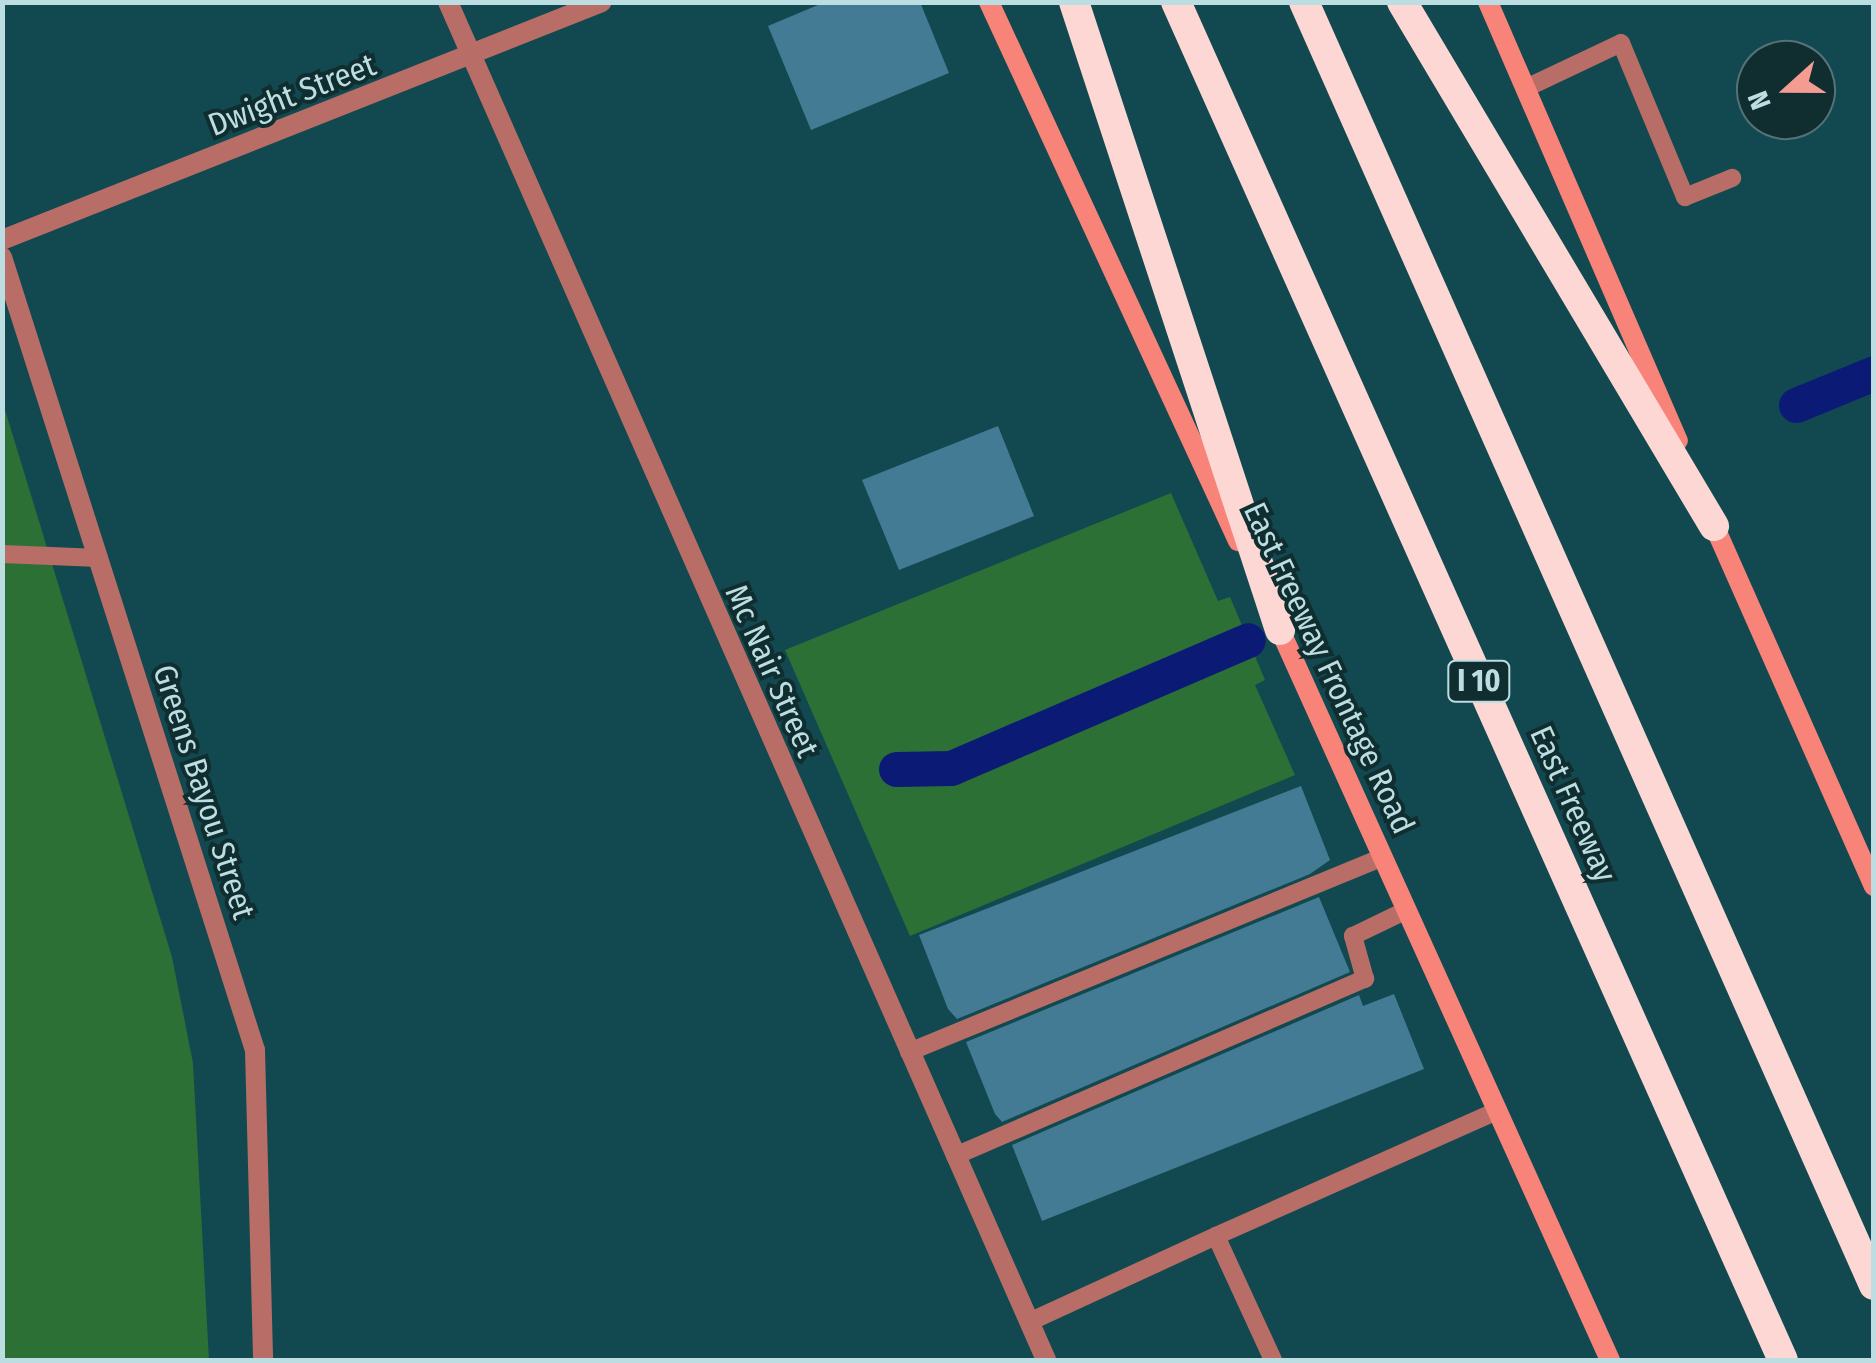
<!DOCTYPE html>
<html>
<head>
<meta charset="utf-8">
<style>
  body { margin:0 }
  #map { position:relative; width:1876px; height:1363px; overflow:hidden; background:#124950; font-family:"Fira Sans Condensed",sans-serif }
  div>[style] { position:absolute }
  .green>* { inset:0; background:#2c7036 }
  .canal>* { height:35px; margin:-17.5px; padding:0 17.5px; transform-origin:17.5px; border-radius:17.5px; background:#0b1b75 }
  .building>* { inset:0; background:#427b93 }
  .service>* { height:18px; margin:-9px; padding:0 9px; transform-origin:9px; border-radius:9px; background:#b86e66 }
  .minor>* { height:20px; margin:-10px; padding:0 10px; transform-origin:10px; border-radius:10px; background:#b86e66 }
  .secondary>* { height:20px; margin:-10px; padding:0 10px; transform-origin:10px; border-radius:10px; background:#f88379 }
  .motorway>* { height:30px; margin:-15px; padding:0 15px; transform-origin:15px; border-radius:15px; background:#fdd7d3 }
  span { translate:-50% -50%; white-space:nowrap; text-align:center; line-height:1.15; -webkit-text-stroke:8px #102d30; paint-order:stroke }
  .shield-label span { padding:2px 8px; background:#102d30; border:2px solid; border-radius:8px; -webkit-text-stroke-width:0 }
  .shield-label { font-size:30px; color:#bcdde1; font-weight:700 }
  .street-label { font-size:32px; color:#bcdde1 }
  .frame { position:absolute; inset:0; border:5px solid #bcdde1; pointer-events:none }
  .north { position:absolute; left:1736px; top:40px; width:100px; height:100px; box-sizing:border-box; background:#102d30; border:2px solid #557377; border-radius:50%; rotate:249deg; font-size:28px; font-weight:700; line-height:40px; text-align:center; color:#bcdde1 }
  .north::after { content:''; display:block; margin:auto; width:35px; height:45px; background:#f59c92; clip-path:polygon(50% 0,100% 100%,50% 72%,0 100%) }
</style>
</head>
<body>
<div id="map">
  <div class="green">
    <i style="clip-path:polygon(2px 400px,172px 957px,193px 1063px,209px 1360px,3px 1360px)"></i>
    <i style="clip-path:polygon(1171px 493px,1218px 601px,1230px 597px,1265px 680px,1255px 685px,1295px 775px,910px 936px,785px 650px)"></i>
  </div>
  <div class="canal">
    <i style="left:1796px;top:405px;width:84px;rotate:-22.3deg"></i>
    <i style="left:896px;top:769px;width:55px;rotate:-1deg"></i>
    <i style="left:951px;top:768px;width:323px;rotate:-23.3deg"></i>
  </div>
  <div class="building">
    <i style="clip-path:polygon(825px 2px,920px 2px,949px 73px,811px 130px,768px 26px)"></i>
    <i style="clip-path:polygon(998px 426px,1034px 516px,899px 570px,862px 480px)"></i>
    <i style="clip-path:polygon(1301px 786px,1330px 860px,1310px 874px,957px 1019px,948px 1009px,919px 935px)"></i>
    <i style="clip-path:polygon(1319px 897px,1350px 972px,1002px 1122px,995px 1114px,966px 1042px)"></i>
    <i style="clip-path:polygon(1394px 994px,1424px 1069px,1042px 1221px,1012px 1145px,1359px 995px,1363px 1006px)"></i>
  </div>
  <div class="service">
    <i style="left:1526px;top:88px;width:105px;rotate:-25.3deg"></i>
    <i style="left:1621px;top:43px;width:167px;rotate:67.4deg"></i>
    <i style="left:1685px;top:197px;width:51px;rotate:-22deg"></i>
    <i style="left:2px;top:554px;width:97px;rotate:2.4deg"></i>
    <i style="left:909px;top:1052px;width:513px;rotate:-22.36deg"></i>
    <i style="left:955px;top:1156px;width:447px;rotate:-23.4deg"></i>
    <i style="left:1365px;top:979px;width:45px;rotate:-105.6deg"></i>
    <i style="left:1353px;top:936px;width:60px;rotate:-25.7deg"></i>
    <i style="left:1216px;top:1236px;width:308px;rotate:-24deg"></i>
    <i style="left:1029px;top:1322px;width:206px;rotate:-24.7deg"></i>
    <i style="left:1216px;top:1236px;width:136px;rotate:65.3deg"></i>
  </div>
  <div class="minor">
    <i style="left:448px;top:2px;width:1484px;rotate:66.23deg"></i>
    <i style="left:2px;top:240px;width:645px;rotate:-21.64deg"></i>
    <i style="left:2px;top:257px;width:832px;rotate:72.31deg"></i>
    <i style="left:255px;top:1050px;width:310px;rotate:88.5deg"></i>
  </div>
  <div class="secondary">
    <i style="left:989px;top:2px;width:594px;rotate:65.2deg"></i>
    <i style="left:1488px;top:2px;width:478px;rotate:66.6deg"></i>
    <i style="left:1709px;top:514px;width:407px;rotate:66.1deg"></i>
    <i style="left:1276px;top:621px;width:811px;rotate:65.68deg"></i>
  </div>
  <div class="motorway">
    <i style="left:1074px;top:2px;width:661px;rotate:71.84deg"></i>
    <i style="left:1176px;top:2px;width:1487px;rotate:65.92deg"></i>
    <i style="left:1304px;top:2px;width:1404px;rotate:66.05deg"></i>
    <i style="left:1402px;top:2px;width:610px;rotate:59.23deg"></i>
  </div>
  <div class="shield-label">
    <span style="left:1479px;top:681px">I 10</span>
  </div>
  <div class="street-label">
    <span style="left:292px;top:95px;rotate:-21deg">Dwight Street</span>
    <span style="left:1329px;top:668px;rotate:65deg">East Freeway Frontage Road</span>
    <span style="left:772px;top:671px;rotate:66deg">Mc Nair Street</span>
    <span style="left:204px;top:792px;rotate:72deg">Greens Bayou Street</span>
    <span style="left:1573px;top:804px;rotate:66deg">East Freeway</span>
  </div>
  <div class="frame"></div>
  <div class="north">N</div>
</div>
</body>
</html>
